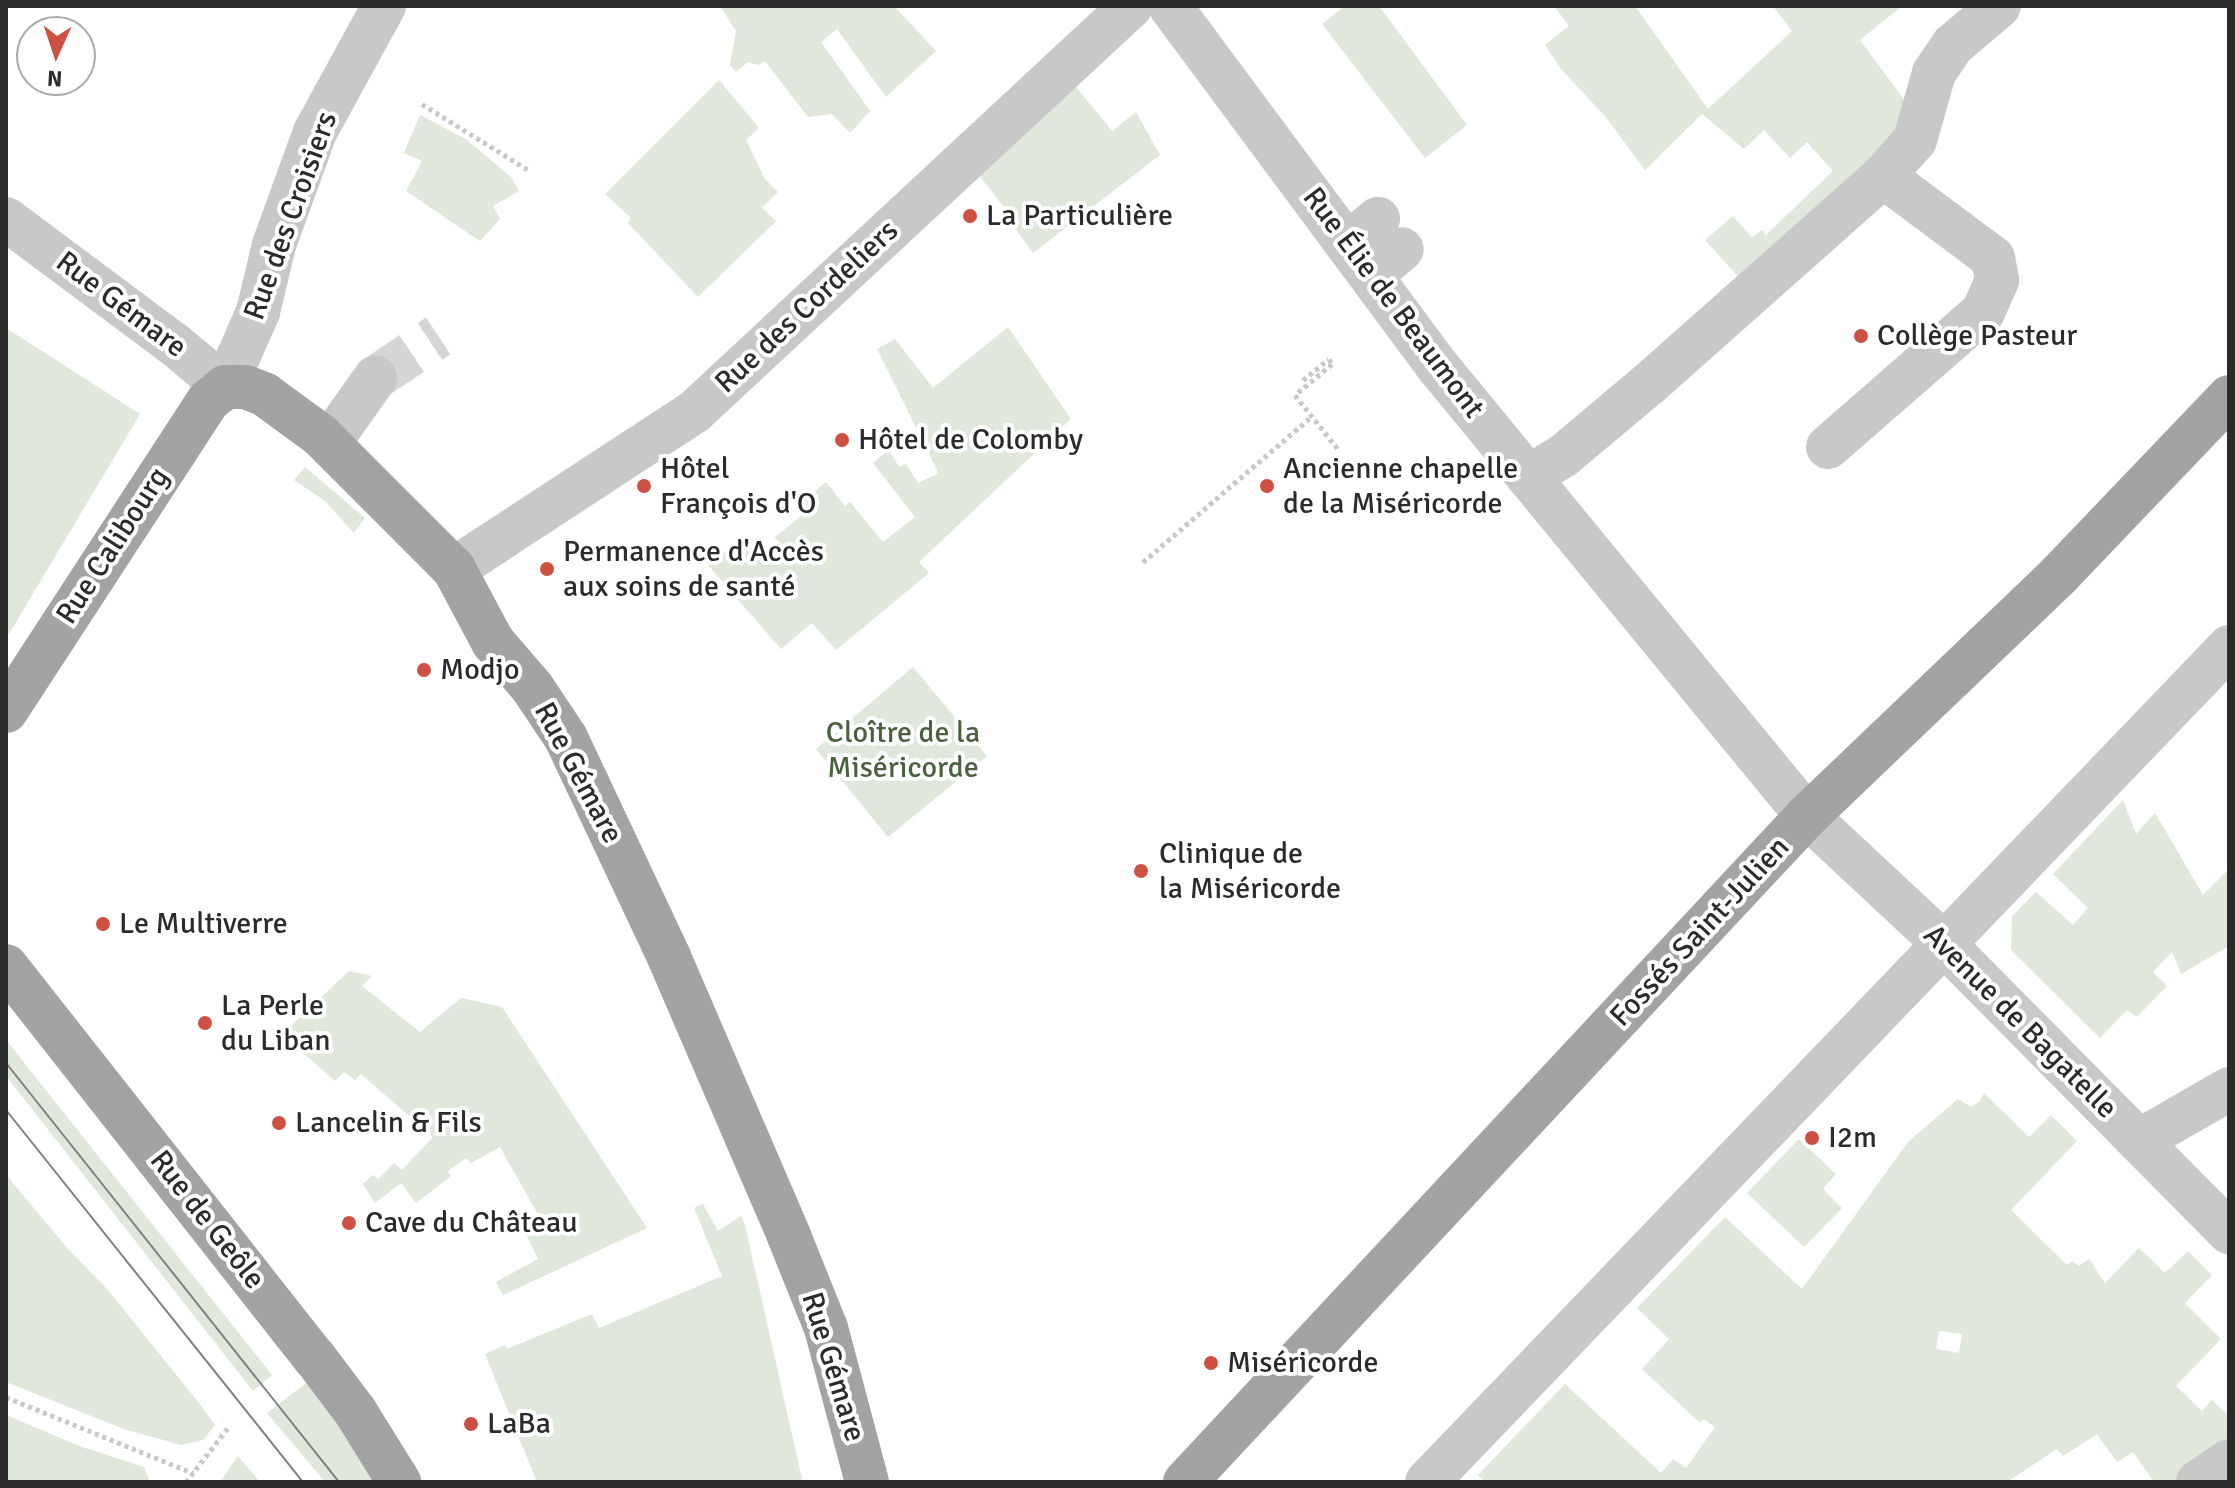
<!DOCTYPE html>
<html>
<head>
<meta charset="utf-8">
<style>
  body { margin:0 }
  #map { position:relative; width:2235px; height:1488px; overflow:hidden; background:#fff; font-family:Signika,sans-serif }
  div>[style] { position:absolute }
  .green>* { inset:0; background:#dfe8da }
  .minor-tunnel>* { height:44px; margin-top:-22px; transform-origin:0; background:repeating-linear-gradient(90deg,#d5d5d5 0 44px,transparent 0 66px) }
  .path>* { height:5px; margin-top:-2.5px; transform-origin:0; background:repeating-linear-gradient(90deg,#c8c8c8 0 4px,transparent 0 8px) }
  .minor>* { height:44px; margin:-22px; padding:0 22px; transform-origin:22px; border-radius:22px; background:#c8c8c8 }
  .major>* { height:44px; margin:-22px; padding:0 22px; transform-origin:22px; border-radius:22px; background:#a3a3a3 }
  .tram>* { height:2px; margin:-1px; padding:0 1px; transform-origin:1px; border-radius:1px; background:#808080 }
  .dots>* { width:22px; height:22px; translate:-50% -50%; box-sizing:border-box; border:4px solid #fff; border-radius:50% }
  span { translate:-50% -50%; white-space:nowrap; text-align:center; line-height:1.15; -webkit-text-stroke:8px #fff; paint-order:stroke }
  .street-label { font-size:30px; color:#2b2b2b }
  .poi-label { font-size:30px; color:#2b2b2b }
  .left { translate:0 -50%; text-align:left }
  .park-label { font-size:30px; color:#49613f }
  .frame { position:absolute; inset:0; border:8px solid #2b2b2b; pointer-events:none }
  .north { position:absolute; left:16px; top:16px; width:80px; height:80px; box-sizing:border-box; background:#fff; border:2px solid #aaa; border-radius:50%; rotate:183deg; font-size:22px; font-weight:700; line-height:32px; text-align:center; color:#2b2b2b }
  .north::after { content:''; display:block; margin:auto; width:28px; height:36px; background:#ce5042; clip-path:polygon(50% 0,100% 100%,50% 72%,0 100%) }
</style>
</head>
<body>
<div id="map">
  <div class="green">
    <i style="clip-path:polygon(720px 6px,894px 6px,936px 51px,886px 97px,837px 29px,821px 42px,870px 111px,850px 133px,832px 114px,808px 117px,765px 61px,758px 65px,748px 62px,736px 72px,730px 65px,736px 31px)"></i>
    <i style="clip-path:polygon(1345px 6px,1379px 6px,1467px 125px,1425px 158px,1322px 24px)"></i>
    <i style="clip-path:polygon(1554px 6px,1635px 6px,1708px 109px,1792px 31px,1773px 6px,1902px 6px,1860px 40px,1905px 101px,1901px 130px,1742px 281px,1705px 240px,1733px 216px,1752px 238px,1762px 230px,1766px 235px,1833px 171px,1807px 142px,1790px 158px,1764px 130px,1744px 149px,1702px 114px,1645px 170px,1605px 116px,1561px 69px,1545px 45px,1569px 26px)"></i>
    <i style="clip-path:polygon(719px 80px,759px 128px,746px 140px,765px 179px,778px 192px,762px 208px,776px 221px,698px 297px,628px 223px,631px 218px,605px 194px)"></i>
    <i style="clip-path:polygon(1072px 82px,1112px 131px,1136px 112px,1160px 155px,1033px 253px,1009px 220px,1012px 217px,977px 173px)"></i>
    <i style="clip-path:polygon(420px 115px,466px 139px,511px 177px,519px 191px,493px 206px,500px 219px,480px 241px,406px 191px,422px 161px,404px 153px)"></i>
    <i style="clip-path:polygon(1008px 327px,1071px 419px,919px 562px,929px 573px,836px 650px,812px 623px,781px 649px,708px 565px,725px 551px,733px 562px,753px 546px,768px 557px,780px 542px,774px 538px,801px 516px,795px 508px,826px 482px,845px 506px,850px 502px,883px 542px,915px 517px,873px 463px,889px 450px,899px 467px,906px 464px,918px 483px,937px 474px,937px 470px,877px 349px,895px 339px,933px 388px)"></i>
    <i style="clip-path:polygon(6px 328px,140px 414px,9px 634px,6px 633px)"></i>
    <i style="clip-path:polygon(305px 467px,365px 518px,354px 533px,325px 501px,294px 480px)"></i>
    <i style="clip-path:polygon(913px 667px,987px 756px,888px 837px,816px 749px)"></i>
    <i style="clip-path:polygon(2123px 800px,2136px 834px,2155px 813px,2203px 895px,2229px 869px,2229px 946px,2181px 974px,2172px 952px,2153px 972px,2167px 986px,2137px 1017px,2127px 1010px,2100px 1038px,2011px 950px,2012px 916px,2036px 892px,2073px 925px,2088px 908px,2053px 874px)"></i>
    <i style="clip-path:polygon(349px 971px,372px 976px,362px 986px,420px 1032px,461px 998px,502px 1007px,647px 1228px,503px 1295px,496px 1282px,538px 1259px,525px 1233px,543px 1223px,500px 1147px,471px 1163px,466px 1158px,448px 1171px,451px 1176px,416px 1203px,401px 1183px,375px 1203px,363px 1184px,373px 1175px,378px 1179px,394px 1163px,402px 1170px,433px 1137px,361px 1074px,355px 1080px,344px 1072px,335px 1081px,282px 1034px)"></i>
    <i style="clip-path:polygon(6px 1040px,272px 1375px,253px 1391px,6px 1076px)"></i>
    <i style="clip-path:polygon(evenodd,1984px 1093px,2029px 1137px,2051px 1115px,2077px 1141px,2011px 1210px,2067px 1265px,2072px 1261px,2079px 1266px,2089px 1259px,2105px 1283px,2139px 1248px,2165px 1273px,2188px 1251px,2212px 1275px,2185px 1303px,2221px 1339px,2176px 1386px,2202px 1411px,2212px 1400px,2229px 1416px,2229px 1437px,2184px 1482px,2154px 1482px,2133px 1452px,2117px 1462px,2097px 1434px,2063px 1456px,2057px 1449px,2007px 1482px,1485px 1482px,1478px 1475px,1565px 1384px,1661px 1473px,1673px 1459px,1686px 1468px,1715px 1427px,1704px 1419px,1700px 1423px,1642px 1369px,1669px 1339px,1637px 1308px,1725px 1217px,1802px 1289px,1908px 1142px,1958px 1099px,1971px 1107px,1980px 1101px,1984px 1093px,1939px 1331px,1962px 1334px,1959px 1353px,1936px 1349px,1939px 1331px)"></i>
    <i style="clip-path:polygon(1799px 1139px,1836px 1174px,1823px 1189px,1842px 1208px,1804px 1247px,1747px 1193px)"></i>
    <i style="clip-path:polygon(6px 1175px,68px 1249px,108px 1290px,199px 1403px,215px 1425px,203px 1440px,181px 1445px,124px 1429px,6px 1382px)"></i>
    <i style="clip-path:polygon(703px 1204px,718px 1231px,741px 1216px,745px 1225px,802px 1479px,794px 1482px,537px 1482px,485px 1354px,505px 1345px,507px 1349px,592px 1314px,599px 1328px,722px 1276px,694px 1208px)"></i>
    <i style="clip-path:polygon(314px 1377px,386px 1482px,325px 1482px,267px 1413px)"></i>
    <i style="clip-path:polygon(6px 1415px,82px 1447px,144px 1467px,150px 1482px,6px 1482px)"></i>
    <i style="clip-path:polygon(238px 1456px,260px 1482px,220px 1482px)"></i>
  </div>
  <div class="minor-tunnel">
    <i style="left:375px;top:378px;width:76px;rotate:-33.7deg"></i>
  </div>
  <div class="path">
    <i style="left:422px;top:104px;width:127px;rotate:31.8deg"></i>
    <i style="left:1303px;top:380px;width:33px;rotate:-39deg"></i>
    <i style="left:1329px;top:359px;width:6px;rotate:59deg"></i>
    <i style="left:1332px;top:364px;width:48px;rotate:140deg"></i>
    <i style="left:1295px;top:395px;width:69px;rotate:51.5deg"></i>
    <i style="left:1143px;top:562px;width:223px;rotate:-40.8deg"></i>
    <i style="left:6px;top:1397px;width:202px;rotate:22.1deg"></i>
    <i style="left:186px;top:1482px;width:72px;rotate:-52.3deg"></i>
  </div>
  <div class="minor">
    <i style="left:1170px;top:6px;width:451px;rotate:53.4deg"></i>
    <i style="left:1439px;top:368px;width:580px;rotate:50.6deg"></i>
    <i style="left:1807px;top:816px;width:186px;rotate:43deg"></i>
    <i style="left:1943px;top:943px;width:407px;rotate:45.3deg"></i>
    <i style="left:6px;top:219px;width:209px;rotate:36.7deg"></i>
    <i style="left:174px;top:344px;width:67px;rotate:40.1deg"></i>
    <i style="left:225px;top:387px;width:82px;rotate:-66.3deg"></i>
    <i style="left:258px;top:312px;width:69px;rotate:-76.6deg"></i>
    <i style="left:274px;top:245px;width:120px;rotate:-70.1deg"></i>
    <i style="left:315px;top:132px;width:144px;rotate:-61.3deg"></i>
    <i style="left:1347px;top:244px;width:40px;rotate:-39deg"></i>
    <i style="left:1371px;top:275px;width:40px;rotate:-40deg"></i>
    <i style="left:329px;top:443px;width:80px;rotate:-54.7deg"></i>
    <i style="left:1828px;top:447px;width:206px;rotate:-41.1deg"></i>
    <i style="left:1983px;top:312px;width:35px;rotate:-66deg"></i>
    <i style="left:1997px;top:280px;width:22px;rotate:-100deg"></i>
    <i style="left:1993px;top:258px;width:137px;rotate:-143.3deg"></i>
    <i style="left:1528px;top:477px;width:41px;rotate:-31deg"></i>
    <i style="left:1563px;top:456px;width:114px;rotate:-40deg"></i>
    <i style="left:1650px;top:383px;width:312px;rotate:-41.6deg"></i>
    <i style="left:1883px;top:176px;width:48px;rotate:-48.4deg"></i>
    <i style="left:1915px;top:140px;width:70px;rotate:-74.2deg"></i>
    <i style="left:1934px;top:73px;width:34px;rotate:-56deg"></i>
    <i style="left:1953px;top:45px;width:60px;rotate:-40.3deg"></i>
    <i style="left:454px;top:569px;width:287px;rotate:-33.2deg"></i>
    <i style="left:694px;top:412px;width:596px;rotate:-42.89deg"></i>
    <i style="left:2139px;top:1141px;width:104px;rotate:-30deg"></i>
    <i style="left:1427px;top:1482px;width:1158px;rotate:-46.15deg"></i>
    <i style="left:2198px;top:1482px;width:37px;rotate:-34deg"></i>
  </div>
  <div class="major">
    <i style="left:6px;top:711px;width:370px;rotate:-56.9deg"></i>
    <i style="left:208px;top:401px;width:22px;rotate:-39deg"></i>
    <i style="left:225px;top:387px;width:20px"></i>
    <i style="left:245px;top:387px;width:20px;rotate:20deg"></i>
    <i style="left:264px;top:394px;width:69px;rotate:36.2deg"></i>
    <i style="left:320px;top:435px;width:190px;rotate:45deg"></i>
    <i style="left:454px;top:569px;width:83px;rotate:61.9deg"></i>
    <i style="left:493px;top:642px;width:60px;rotate:49.1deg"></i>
    <i style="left:532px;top:687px;width:61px;rotate:56.3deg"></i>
    <i style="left:566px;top:738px;width:242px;rotate:64.8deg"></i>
    <i style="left:669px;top:957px;width:304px;rotate:66.7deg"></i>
    <i style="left:789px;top:1236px;width:99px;rotate:68.1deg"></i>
    <i style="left:826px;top:1328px;width:159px;rotate:75.1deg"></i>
    <i style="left:6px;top:966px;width:499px;rotate:51.8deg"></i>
    <i style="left:315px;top:1358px;width:66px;rotate:53deg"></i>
    <i style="left:355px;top:1411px;width:84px;rotate:58.2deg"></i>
    <i style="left:1185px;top:1482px;width:911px;rotate:-46.96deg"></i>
    <i style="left:1807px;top:816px;width:350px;rotate:-43.7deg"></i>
    <i style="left:2060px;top:574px;width:245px;rotate:-46.3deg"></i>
  </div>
  <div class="tram">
    <i style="left:6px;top:1063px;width:535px;rotate:51.52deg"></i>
    <i style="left:6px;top:1110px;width:476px;rotate:51.4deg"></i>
  </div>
  <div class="dots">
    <i style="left:970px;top:216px;background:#ce5042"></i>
    <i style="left:1861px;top:336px;background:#ce5042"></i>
    <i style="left:842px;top:440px;background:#ce5042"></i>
    <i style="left:644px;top:486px;background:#ce5042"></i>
    <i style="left:1267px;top:486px;background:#ce5042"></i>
    <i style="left:547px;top:569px;background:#ce5042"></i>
    <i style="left:424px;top:670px;background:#ce5042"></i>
    <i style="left:1141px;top:871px;background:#ce5042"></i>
    <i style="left:103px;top:924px;background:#ce5042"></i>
    <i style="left:205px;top:1023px;background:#ce5042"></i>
    <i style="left:279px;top:1123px;background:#ce5042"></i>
    <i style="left:1812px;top:1138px;background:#ce5042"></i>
    <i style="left:349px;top:1223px;background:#ce5042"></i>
    <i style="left:1211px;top:1363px;background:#ce5042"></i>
    <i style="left:471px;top:1424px;background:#ce5042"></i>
  </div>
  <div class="street-label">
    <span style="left:291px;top:216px;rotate:-70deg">Rue des Croisiers</span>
    <span style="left:1393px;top:303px;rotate:53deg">Rue Élie de Beaumont</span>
    <span style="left:121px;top:305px;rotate:37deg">Rue Gémare</span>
    <span style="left:807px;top:307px;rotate:-43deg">Rue des Cordeliers</span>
    <span style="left:113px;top:546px;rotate:-57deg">Rue Calibourg</span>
    <span style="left:578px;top:773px;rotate:62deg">Rue Gémare</span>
    <span style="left:1700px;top:932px;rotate:-47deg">Fossés Saint-Julien</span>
    <span style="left:2020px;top:1022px;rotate:45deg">Avenue de Bagatelle</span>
    <span style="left:207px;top:1220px;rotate:52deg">Rue de Geôle</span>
    <span style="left:833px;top:1367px;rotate:73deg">Rue Gémare</span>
  </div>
  <div class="poi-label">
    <span class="left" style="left:986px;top:216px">La Particulière</span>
    <span class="left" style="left:1877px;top:336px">Collège Pasteur</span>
    <span class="left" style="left:858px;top:440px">Hôtel de Colomby</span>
    <span class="left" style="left:660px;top:486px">Hôtel<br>François d'O</span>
    <span class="left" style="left:1283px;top:486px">Ancienne chapelle<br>de la Miséricorde</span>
    <span class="left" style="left:563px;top:569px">Permanence d'Accès<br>aux soins de santé</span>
    <span class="left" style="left:440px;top:670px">Modjo</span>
    <span class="left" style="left:1159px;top:871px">Clinique de<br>la Miséricorde</span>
    <span class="left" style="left:119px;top:924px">Le Multiverre</span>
    <span class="left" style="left:221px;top:1023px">La Perle<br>du Liban</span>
    <span class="left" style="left:295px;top:1123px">Lancelin &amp; Fils</span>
    <span class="left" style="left:1828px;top:1138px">I2m</span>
    <span class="left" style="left:365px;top:1223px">Cave du Château</span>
    <span class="left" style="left:1227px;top:1363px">Miséricorde</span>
    <span class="left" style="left:487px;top:1424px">LaBa</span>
  </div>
  <div class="park-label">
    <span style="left:903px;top:750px">Cloître de la<br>Miséricorde</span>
  </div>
  <div class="frame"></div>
  <div class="north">N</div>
</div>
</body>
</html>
